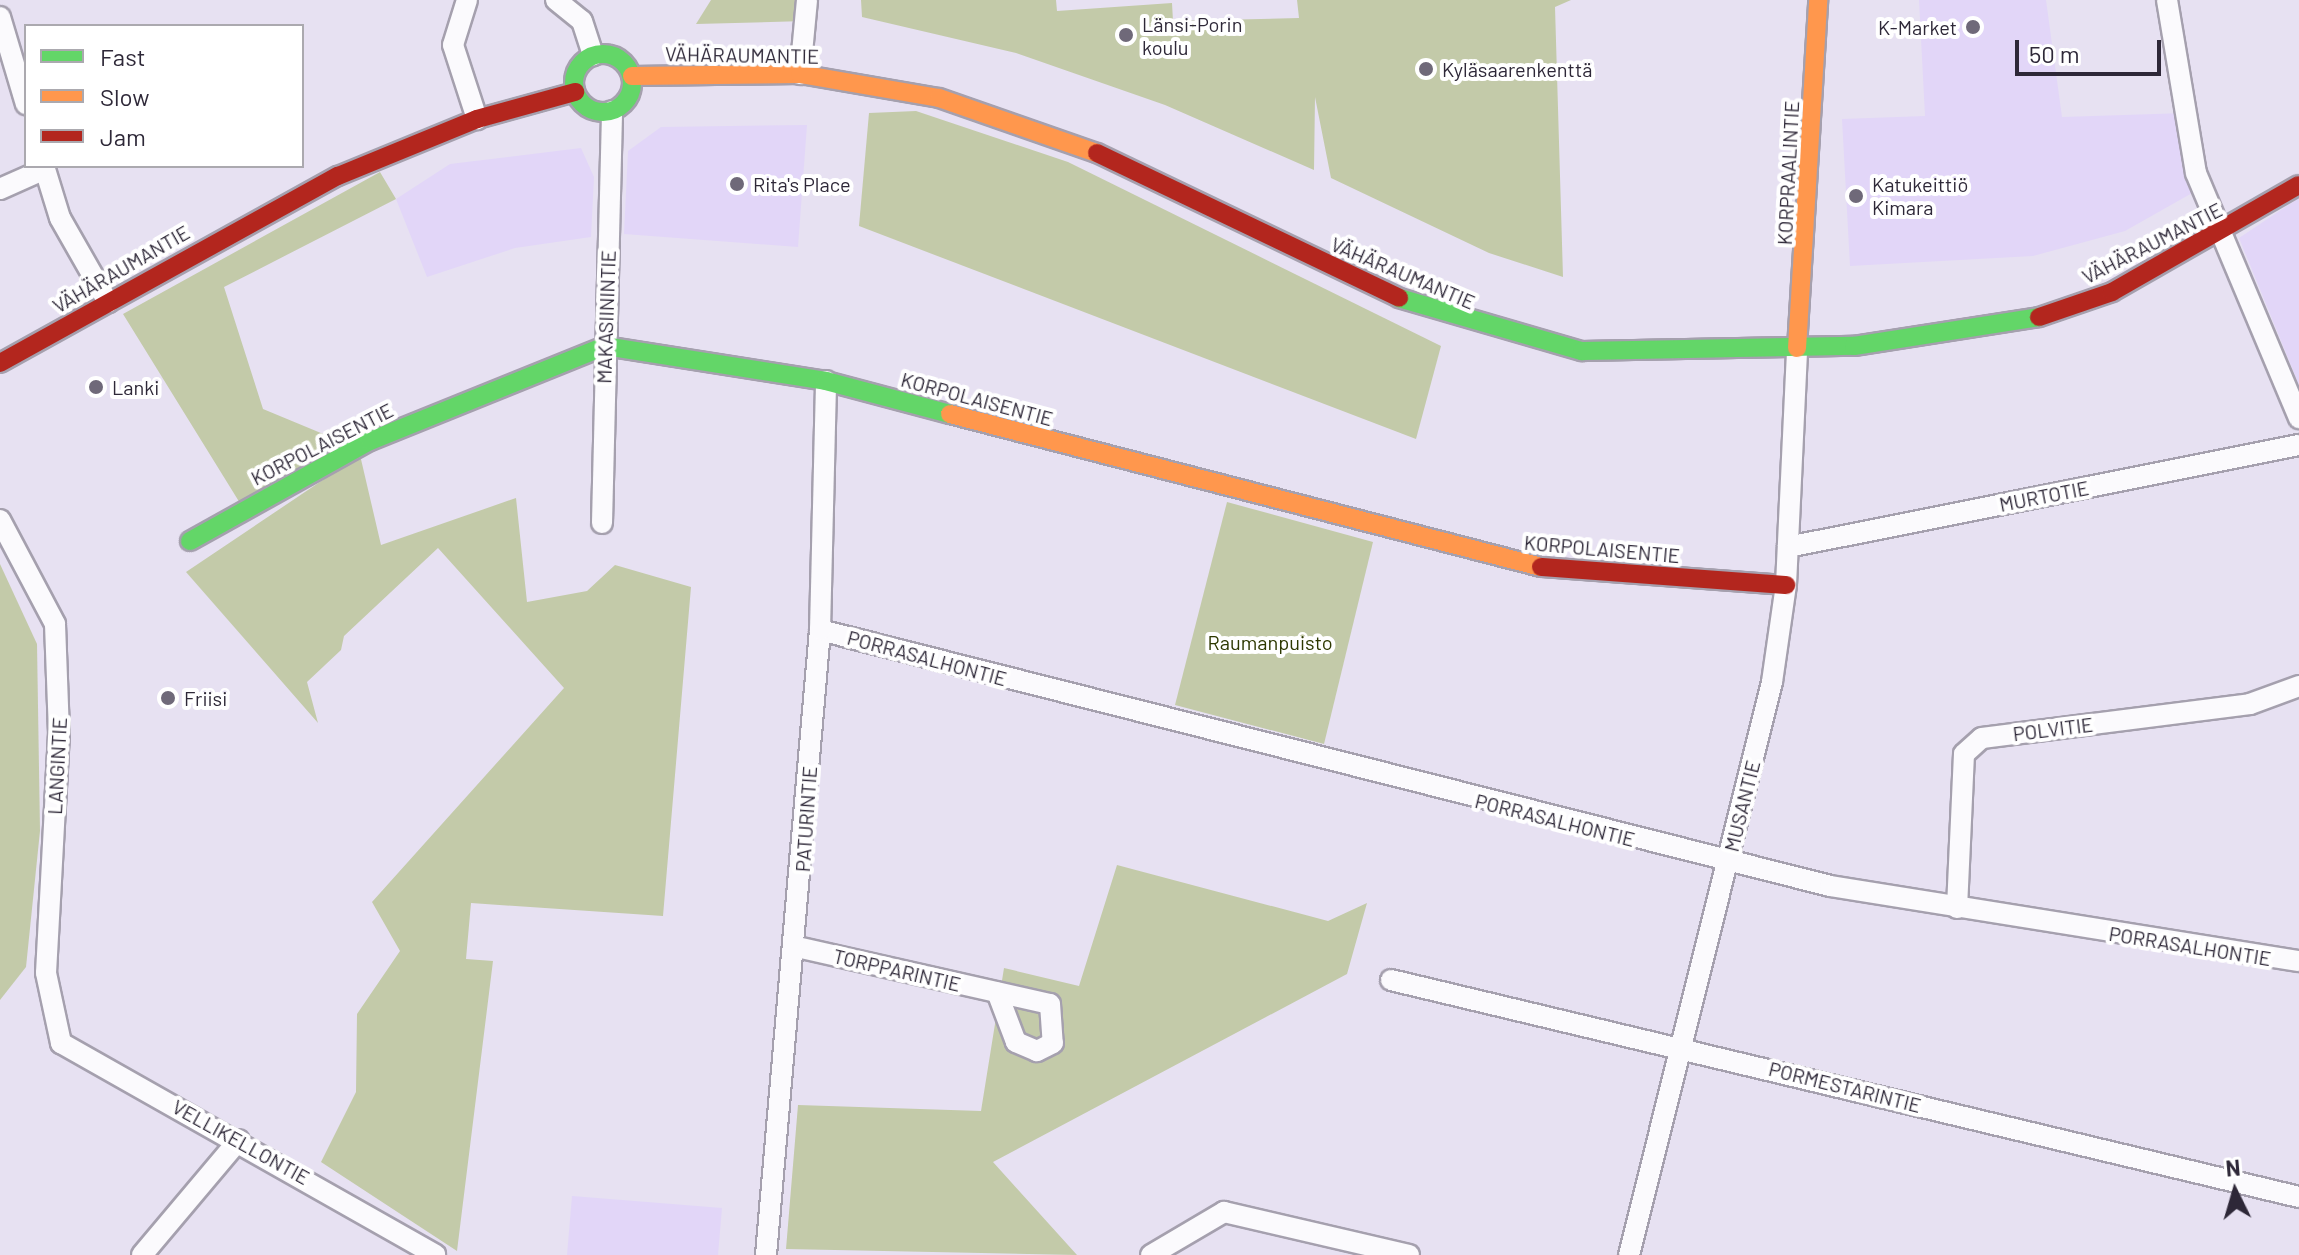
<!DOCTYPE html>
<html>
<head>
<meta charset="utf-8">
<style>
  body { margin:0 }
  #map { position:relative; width:2299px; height:1255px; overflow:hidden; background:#e7e1f2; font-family:Barlow,sans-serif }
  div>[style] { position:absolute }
  .built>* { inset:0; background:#e2d6f8 }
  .green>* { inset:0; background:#c3caa9 }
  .roads { filter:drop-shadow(2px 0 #a5a0ae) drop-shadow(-2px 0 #a5a0ae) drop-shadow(0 2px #a5a0ae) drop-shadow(0 -2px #a5a0ae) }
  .street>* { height:20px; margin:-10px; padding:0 10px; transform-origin:10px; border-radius:10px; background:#fbfafd }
  .fast>* { height:18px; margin:-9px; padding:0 9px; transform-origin:9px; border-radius:9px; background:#63d668 }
  .fast>.ring { margin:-9px; padding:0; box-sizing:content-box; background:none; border:18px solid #63d668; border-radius:50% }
  .slow>* { height:18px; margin:-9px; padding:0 9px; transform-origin:9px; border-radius:9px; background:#ff974d }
  .jam>* { height:18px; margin:-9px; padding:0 9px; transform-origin:9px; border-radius:9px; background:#b3261e }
  .dots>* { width:22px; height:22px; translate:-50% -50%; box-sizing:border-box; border:4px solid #fff; border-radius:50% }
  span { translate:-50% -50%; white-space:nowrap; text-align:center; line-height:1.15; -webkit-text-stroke:8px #fff; paint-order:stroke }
  .poi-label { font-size:20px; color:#2e2838 }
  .left { translate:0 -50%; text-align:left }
  .right { translate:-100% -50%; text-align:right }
  .street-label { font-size:20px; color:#2e2838 }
  .park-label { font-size:20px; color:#2d3800 }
  .legend { position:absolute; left:24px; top:24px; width:280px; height:144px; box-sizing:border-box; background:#fff; border:2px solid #aba9af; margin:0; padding:10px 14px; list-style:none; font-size:24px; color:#2e2838 }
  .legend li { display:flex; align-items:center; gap:16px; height:40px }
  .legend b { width:40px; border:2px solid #aba9af }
  .north { position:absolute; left:2195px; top:1151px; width:80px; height:80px; -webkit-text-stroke:6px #fff; paint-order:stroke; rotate:355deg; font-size:22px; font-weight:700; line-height:32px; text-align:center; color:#2e2838 }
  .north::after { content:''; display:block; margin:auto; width:28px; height:36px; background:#2e2838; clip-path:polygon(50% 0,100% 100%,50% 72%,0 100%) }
  .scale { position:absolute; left:2015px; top:40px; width:146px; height:36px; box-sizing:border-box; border:4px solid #2e2838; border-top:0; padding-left:10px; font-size:24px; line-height:28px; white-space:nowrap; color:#2e2838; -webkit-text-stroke:6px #fff; paint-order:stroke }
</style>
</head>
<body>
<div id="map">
  <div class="built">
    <i style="clip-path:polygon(1919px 0,2046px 0,2062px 117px,2186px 113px,2201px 188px,2125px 231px,2033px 256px,1850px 266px,1842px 119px,1925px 116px)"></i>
    <i style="clip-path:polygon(807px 125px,798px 247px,624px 234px,628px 151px,661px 127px)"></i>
    <i style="clip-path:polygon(581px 148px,594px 177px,591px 237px,515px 248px,427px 277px,396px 199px,450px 164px)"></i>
    <i style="clip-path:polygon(2299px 198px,2299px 385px,2239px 238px)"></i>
    <i style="clip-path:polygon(572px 1196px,722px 1208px,718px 1255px,567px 1255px)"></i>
  </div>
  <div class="green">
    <i style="clip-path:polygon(711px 0,807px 0,805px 21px,696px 24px)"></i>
    <i style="clip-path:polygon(861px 0,1056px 0,1057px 11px,1172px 3px,1173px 21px,1299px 18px,1297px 0,1571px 0,1555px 7px,1563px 277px,1489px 253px,1331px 178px,1315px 97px,1314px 170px,1165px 105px,1016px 53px,862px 17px)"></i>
    <i style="clip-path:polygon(916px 111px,1068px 162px,1441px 346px,1416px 439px,859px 226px,869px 113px)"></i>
    <i style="clip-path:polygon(380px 172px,396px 199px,224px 287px,263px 409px,345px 443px,243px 508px,123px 314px)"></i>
    <i style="clip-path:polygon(360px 455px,381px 545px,516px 498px,527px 602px,587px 591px,615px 565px,691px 587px,663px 916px,471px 903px,466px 959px,493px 961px,457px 1251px,321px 1162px,356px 1092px,357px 1014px,400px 951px,372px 902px,564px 688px,438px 548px,344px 636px,341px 650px,307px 682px,318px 723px,186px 572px)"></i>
    <i style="clip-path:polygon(1227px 502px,1373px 542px,1324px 744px,1175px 705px)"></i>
    <i style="clip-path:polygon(0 564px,37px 644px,40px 831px,26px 967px,0 1000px)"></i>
    <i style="clip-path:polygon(1117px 865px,1328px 921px,1367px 903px,1347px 974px,993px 1162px,1077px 1255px,786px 1249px,798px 1105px,981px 1111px,1004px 968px,1079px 986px)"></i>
  </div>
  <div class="roads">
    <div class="street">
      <i style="left:467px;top:0;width:47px;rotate:107.3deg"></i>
      <i style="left:453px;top:45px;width:78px;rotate:72deg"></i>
      <i style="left:556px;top:0;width:33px;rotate:39deg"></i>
      <i style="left:582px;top:21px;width:36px;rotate:72deg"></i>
      <i style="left:2167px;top:0;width:175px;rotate:80.5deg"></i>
      <i style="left:2196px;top:173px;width:266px;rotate:67.2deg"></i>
      <i style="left:0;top:17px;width:91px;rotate:73.4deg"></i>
      <i style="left:800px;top:74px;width:74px;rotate:-84.6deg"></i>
      <i style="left:44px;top:166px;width:54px;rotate:72.9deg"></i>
      <i style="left:60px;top:218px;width:97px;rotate:60.3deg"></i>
      <i style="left:0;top:189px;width:49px;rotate:-24deg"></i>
      <i style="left:0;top:520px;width:118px;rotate:62.1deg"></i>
      <i style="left:55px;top:624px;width:109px;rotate:87.9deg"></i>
      <i style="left:59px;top:733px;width:240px;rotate:93.1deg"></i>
      <i style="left:46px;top:973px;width:72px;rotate:77.9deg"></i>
      <i style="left:61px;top:1043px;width:430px;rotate:29.5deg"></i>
      <i style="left:602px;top:523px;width:412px;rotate:-88.6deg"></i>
      <i style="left:1788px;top:547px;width:521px;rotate:-11.29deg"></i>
      <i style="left:820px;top:630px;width:1042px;rotate:14.22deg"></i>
      <i style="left:1830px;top:886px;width:475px;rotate:9.1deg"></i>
      <i style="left:1957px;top:908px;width:154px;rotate:-87.4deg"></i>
      <i style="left:1964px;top:754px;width:24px;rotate:-42deg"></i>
      <i style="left:1982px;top:738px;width:270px;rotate:-7.2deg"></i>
      <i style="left:2250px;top:704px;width:52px;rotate:-20.2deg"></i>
      <i style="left:797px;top:947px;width:259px;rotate:12.7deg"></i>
      <i style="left:1050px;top:1004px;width:39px;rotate:86deg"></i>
      <i style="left:1053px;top:1043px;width:18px;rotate:153deg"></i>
      <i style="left:1037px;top:1051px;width:23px;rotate:-157deg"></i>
      <i style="left:1016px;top:1042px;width:53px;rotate:-110.8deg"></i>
      <i style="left:1391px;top:980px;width:934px;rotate:13.44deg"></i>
      <i style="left:142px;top:1255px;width:150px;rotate:-49.9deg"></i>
      <i style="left:766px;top:1255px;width:627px;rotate:-85.06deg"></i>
      <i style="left:820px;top:630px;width:249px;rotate:-88.6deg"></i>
      <i style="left:1151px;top:1255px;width:85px;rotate:-30.5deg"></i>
      <i style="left:1224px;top:1212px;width:190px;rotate:13.1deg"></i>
      <i style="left:1629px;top:1255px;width:591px;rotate:-75.99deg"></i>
      <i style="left:1772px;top:682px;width:98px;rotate:-81.8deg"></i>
      <i style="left:1786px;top:585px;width:237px;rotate:-87.3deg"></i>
    </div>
    <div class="fast">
      <i class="ring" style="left:574px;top:54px;width:40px;height:40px"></i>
      <i style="left:1399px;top:298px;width:191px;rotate:16.2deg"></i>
      <i style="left:1582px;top:351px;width:272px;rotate:-1.1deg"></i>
      <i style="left:1854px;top:346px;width:187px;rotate:-8.9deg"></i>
      <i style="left:190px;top:541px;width:206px;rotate:-29.1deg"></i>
      <i style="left:370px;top:441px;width:253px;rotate:-22deg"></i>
      <i style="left:605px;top:346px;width:224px;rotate:9deg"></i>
      <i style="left:826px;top:381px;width:128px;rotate:14.9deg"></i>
    </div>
    <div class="slow">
      <i style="left:632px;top:76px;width:168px;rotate:-0.7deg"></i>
      <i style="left:800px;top:74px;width:141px;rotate:9.8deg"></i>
      <i style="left:939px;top:98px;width:167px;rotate:19.2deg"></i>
      <i style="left:1797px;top:348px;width:349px;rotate:-86.5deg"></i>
      <i style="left:950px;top:414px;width:610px;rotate:14.51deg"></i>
    </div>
    <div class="jam">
      <i style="left:1097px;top:153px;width:335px;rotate:25.6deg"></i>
      <i style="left:2039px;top:317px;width:77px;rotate:-18.9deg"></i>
      <i style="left:2112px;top:292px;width:215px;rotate:-29.8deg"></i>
      <i style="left:0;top:363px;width:386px;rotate:-29deg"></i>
      <i style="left:338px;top:176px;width:150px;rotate:-22.3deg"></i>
      <i style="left:477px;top:119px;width:102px;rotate:-15.4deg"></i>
      <i style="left:1541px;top:567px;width:246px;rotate:4.2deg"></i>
    </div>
  </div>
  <div class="dots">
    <i style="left:1973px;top:27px;background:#6f6979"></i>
    <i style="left:1126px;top:35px;background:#6f6979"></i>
    <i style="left:1426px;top:69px;background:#6f6979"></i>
    <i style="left:737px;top:184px;background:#6f6979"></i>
    <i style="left:1856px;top:196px;background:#6f6979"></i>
    <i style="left:96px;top:387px;background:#6f6979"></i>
    <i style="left:168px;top:698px;background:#6f6979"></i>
  </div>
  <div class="poi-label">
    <span class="left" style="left:1142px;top:36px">Länsi-Porin<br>koulu</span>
    <span class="right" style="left:1957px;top:27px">K-Market</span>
    <span class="left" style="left:1442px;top:69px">Kyläsaarenkenttä</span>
    <span class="left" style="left:753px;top:184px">Rita's Place</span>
    <span class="left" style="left:1872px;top:196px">Katukeittiö<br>Kimara</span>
    <span class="left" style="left:112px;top:387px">Lanki</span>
    <span class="left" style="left:184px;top:698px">Friisi</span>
  </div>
  <div class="street-label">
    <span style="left:742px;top:55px;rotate:1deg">VÄHÄRAUMANTIE</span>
    <span style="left:1788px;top:173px;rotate:-87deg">KORPRAALINTIE</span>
    <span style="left:2152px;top:243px;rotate:-27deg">VÄHÄRAUMANTIE</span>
    <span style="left:121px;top:269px;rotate:-30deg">VÄHÄRAUMANTIE</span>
    <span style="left:1403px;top:273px;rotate:23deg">VÄHÄRAUMANTIE</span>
    <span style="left:606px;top:317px;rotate:-88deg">MAKASIININTIE</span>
    <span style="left:977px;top:399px;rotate:15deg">KORPOLAISENTIE</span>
    <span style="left:322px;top:444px;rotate:-27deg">KORPOLAISENTIE</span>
    <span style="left:2044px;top:496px;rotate:-11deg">MURTOTIE</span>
    <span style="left:1602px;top:549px;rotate:5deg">KORPOLAISENTIE</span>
    <span style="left:927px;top:658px;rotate:15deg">PORRASALHONTIE</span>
    <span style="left:2053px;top:729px;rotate:-7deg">POLVITIE</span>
    <span style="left:57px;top:766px;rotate:-87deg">LANGINTIE</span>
    <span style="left:1742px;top:806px;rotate:-76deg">MUSANTIE</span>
    <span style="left:806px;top:819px;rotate:-86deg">PATURINTIE</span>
    <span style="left:1555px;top:820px;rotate:14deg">PORRASALHONTIE</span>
    <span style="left:2190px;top:946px;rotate:9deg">PORRASALHONTIE</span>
    <span style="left:897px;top:970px;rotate:13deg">TORPPARINTIE</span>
    <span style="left:1845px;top:1087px;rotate:14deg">PORMESTARINTIE</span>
    <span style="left:241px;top:1142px;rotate:29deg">VELLIKELLONTIE</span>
  </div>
  <div class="park-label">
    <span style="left:1270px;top:642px">Raumanpuisto</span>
  </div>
  <ul class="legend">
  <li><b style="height:10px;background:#63d668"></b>Fast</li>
  <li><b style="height:10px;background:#ff974d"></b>Slow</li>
  <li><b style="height:10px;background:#b3261e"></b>Jam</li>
  </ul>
  <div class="north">N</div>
  <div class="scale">50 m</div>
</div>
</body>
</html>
